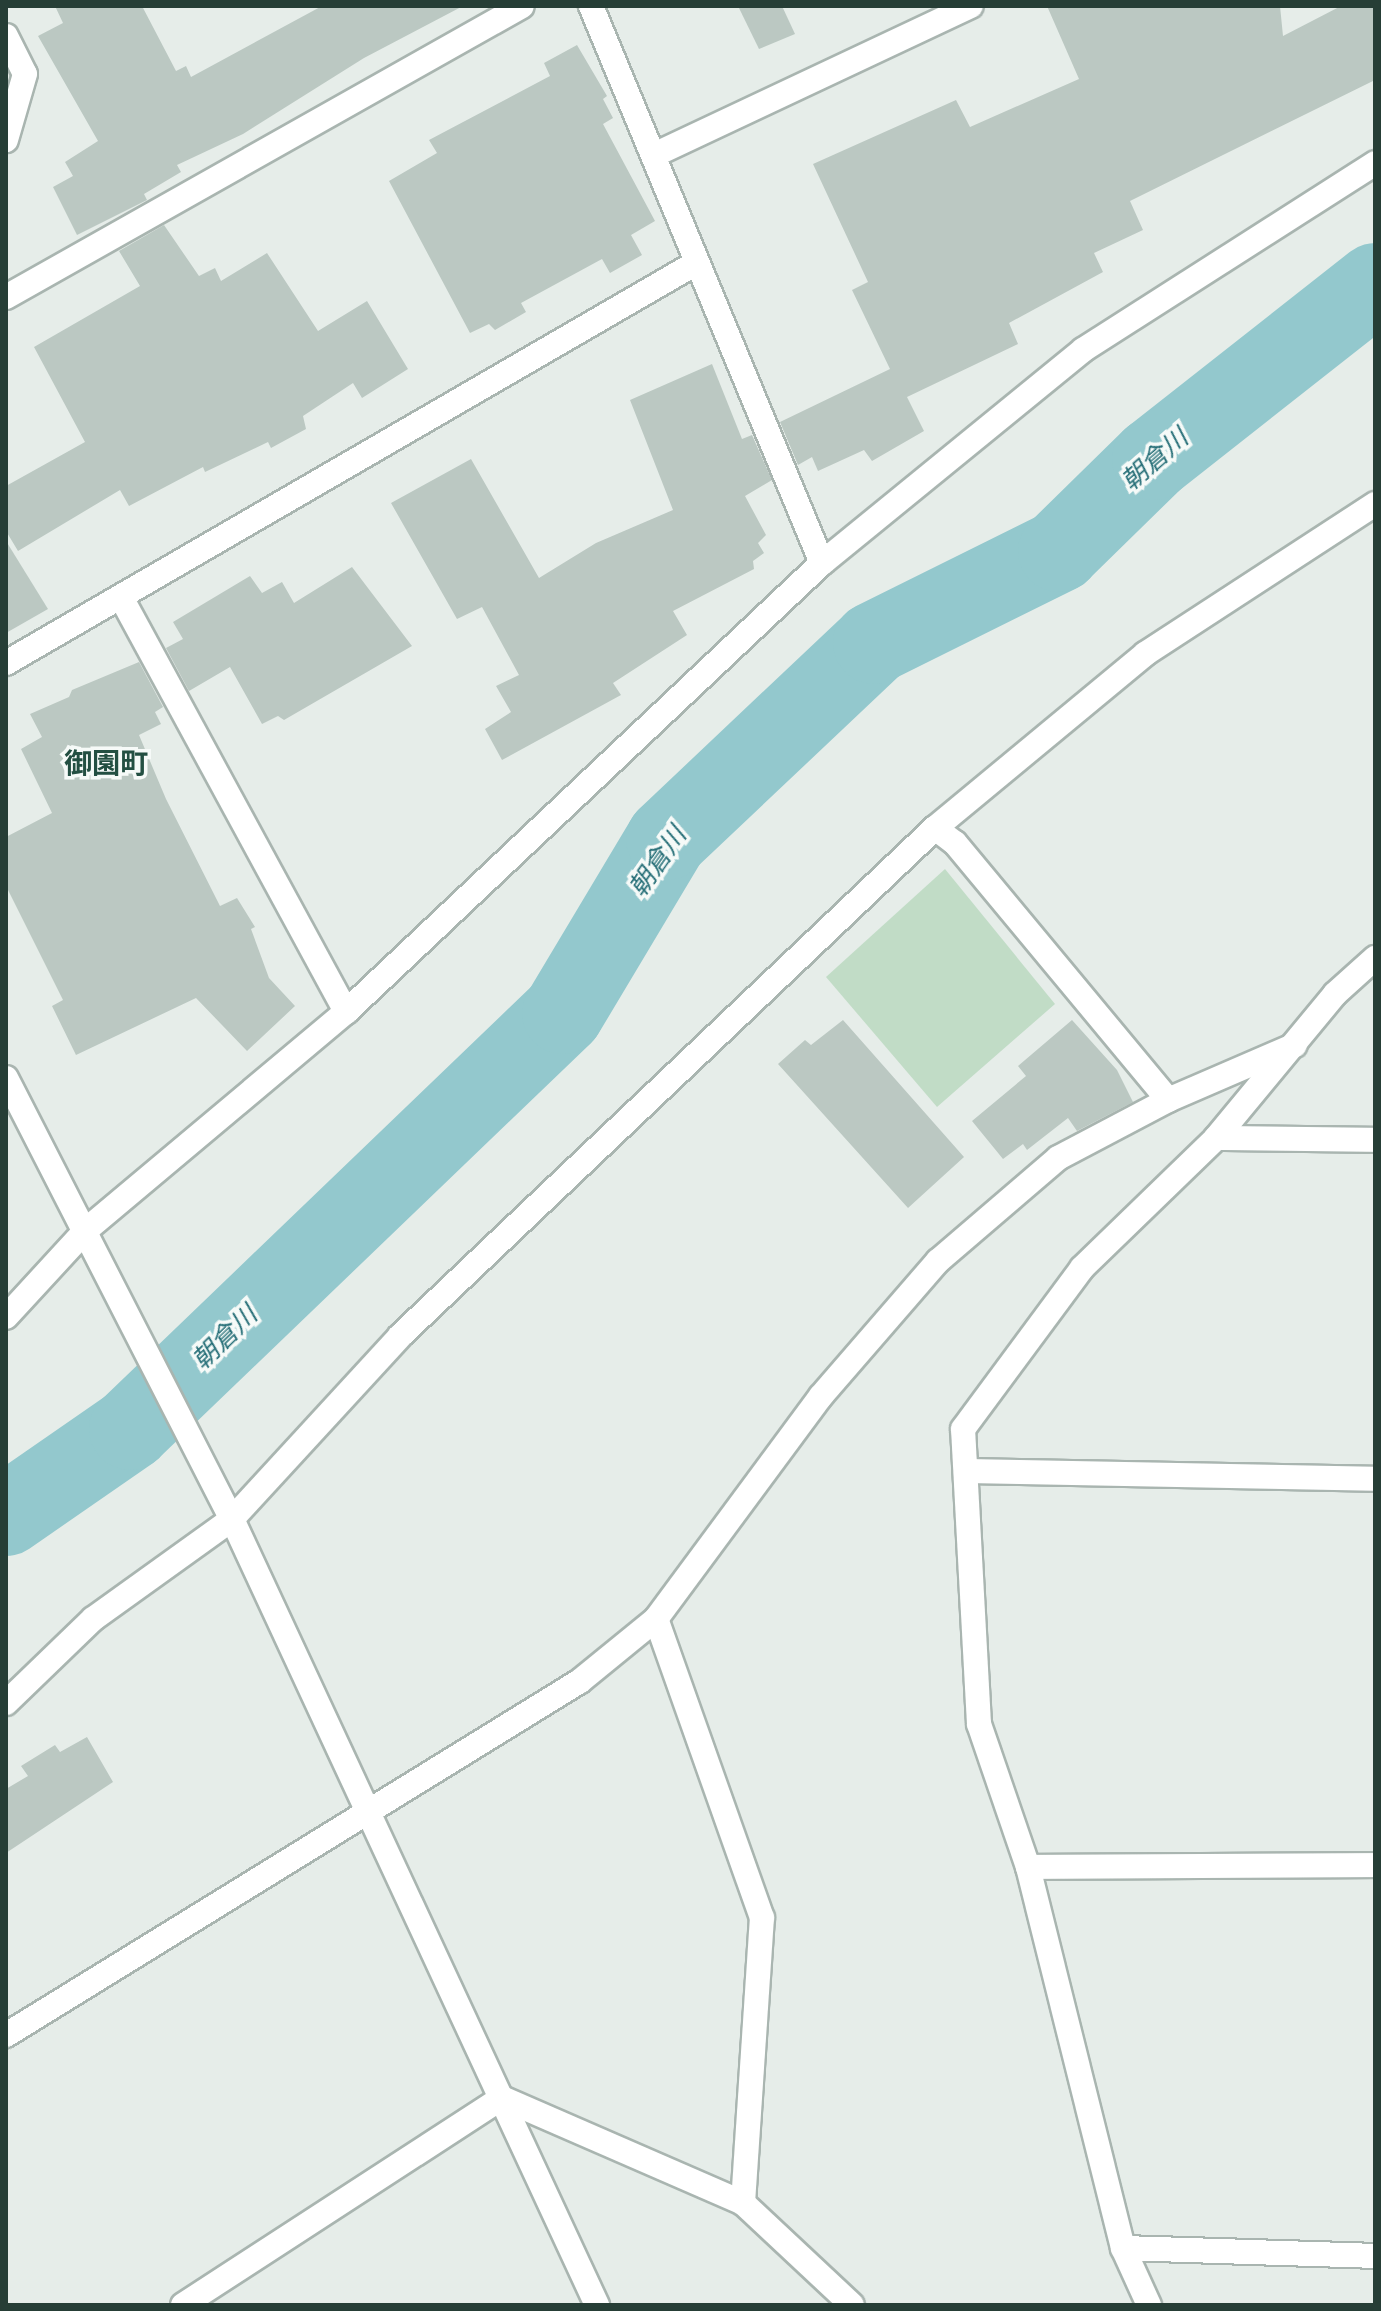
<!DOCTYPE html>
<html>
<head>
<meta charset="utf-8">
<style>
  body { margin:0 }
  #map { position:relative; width:1381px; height:2311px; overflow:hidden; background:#e6ede9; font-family:Jost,"Noto Sans JP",sans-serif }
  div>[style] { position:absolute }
  .green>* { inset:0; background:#c1dcc6 }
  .river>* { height:82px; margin:-41px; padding:0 41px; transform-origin:41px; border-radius:41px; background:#93c8cd }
  .building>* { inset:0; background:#bbc8c2 }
  .roads { filter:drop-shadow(2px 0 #a9b5b0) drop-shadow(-2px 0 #a9b5b0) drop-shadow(0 2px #a9b5b0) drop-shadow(0 -2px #a9b5b0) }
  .street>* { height:24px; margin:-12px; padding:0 12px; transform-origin:12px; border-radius:12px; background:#fff }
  span { translate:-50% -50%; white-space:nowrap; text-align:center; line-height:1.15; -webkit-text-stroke:7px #f6faf8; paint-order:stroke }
  .water-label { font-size:26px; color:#246d76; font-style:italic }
  .quarter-label { font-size:28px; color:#234f42; font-weight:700 }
  .frame { position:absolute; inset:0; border:8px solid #263e36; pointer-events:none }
</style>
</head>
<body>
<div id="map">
  <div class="green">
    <i style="clip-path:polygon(945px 869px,1055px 1004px,937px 1107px,826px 977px)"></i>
  </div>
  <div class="river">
    <i style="left:6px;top:1515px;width:151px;rotate:-34.7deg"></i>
    <i style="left:130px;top:1429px;width:600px;rotate:-43.85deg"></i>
    <i style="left:563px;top:1013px;width:203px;rotate:-59.1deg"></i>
    <i style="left:667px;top:839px;width:285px;rotate:-43.4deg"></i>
    <i style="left:874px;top:643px;width:207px;rotate:-26.4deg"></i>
    <i style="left:1059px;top:551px;width:132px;rotate:-44.4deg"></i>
    <i style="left:1153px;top:459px;width:283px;rotate:-38.2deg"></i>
  </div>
  <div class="building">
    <i style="clip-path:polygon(55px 6px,142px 6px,176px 71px,186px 66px,191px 77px,322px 6px,463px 6px,364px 58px,243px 134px,177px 165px,181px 172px,144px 194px,147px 200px,77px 235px,53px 187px,73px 176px,65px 162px,98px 141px,38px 36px,63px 23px)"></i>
    <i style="clip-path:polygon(738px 6px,782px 6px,795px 34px,759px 49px)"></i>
    <i style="clip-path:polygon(1047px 6px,1280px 6px,1283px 36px,1341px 6px,1375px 6px,1375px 80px,1130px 201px,1143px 230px,1094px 253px,1103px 272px,1009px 323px,1018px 344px,907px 397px,924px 431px,872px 461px,864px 450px,818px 471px,812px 457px,798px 465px,780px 422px,890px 369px,852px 290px,868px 282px,813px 164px,956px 100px,970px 127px,1079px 79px)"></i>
    <i style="clip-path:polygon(577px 45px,607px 96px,603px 99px,613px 118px,603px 124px,655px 221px,631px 235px,642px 255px,610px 273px,602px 259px,521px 303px,526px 312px,495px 330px,489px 324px,470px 333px,389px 181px,437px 153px,429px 140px,550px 76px,544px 63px)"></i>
    <i style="clip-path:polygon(164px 225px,199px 276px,215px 268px,221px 281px,267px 253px,318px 331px,367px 301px,408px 369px,362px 398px,353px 383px,303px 416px,306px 429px,271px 448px,268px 442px,205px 472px,203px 467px,129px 506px,120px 490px,18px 551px,6px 531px,6px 486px,85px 442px,34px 347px,140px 286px,119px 251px)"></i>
    <i style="clip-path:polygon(712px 364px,742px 439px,752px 435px,772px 480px,745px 496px,766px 535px,758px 543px,764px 553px,753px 561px,754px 569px,673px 611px,687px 635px,613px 683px,621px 695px,502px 760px,485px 729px,511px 712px,496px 686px,519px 675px,482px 607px,457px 619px,391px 503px,471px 459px,539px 578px,596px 543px,673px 510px,630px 400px)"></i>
    <i style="clip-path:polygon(6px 541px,48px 609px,6px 633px)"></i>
    <i style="clip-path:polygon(352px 567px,412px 646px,284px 720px,278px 716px,262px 724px,230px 667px,189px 691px,166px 648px,183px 639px,173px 622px,250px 576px,262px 593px,282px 582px,294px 603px)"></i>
    <i style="clip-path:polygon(139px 662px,163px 707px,155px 712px,161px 724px,139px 735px,166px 799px,220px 906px,237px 898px,255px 927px,251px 929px,269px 978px,295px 1006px,247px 1051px,196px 998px,76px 1055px,52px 1006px,63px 1000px,6px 886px,6px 837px,52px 813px,21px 749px,42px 737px,30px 714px,69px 697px,72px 690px)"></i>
    <i style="clip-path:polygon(843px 1020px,964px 1157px,908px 1208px,778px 1064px,805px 1040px,811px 1045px)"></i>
    <i style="clip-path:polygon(1072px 1020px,1117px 1070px,1133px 1102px,1077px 1131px,1068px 1118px,1027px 1150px,1023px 1144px,1003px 1159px,972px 1121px,1026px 1076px,1018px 1066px)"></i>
    <i style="clip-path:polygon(87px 1737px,113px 1782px,6px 1853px,6px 1789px,28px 1776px,21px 1766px,55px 1745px,60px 1752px)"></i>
  </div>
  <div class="roads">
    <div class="street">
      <i style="left:591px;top:6px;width:603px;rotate:67.48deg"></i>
      <i style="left:6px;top:36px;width:42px;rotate:63.4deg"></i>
      <i style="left:25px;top:74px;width:69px;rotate:106.1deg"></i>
      <i style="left:654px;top:155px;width:350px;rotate:-25.2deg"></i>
      <i style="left:6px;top:297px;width:592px;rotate:-29.42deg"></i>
      <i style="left:122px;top:599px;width:470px;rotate:61.5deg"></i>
      <i style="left:6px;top:663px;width:798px;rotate:-30.1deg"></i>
      <i style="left:935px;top:828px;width:25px;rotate:37deg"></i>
      <i style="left:955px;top:843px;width:334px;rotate:50.3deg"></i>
      <i style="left:6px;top:1078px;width:496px;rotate:62.9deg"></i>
      <i style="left:232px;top:1519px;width:867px;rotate:65.09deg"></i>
      <i style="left:1216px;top:1138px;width:159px;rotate:0.7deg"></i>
      <i style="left:6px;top:1317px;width:118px;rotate:-47.4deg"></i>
      <i style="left:86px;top:1230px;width:339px;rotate:-40deg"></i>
      <i style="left:346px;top:1012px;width:654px;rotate:-43.33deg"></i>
      <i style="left:822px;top:563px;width:337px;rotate:-39.2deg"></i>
      <i style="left:1083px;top:350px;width:347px;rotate:-32.6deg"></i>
      <i style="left:966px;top:1471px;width:409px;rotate:1.1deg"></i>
      <i style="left:6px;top:1703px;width:121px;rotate:-44deg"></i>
      <i style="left:93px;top:1619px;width:171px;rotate:-35.7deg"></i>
      <i style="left:232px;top:1519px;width:248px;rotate:-47.4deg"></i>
      <i style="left:400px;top:1336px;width:738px;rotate:-43.52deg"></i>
      <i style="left:935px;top:828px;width:273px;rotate:-39.6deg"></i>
      <i style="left:1145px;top:654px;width:275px;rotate:-33.1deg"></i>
      <i style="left:1028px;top:1867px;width:347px;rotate:-0.3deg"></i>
      <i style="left:6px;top:2035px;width:674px;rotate:-31.66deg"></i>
      <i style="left:580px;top:1681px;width:98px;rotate:-39.2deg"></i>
      <i style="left:743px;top:2203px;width:286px;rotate:-86.2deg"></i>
      <i style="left:762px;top:1918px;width:317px;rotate:-109.5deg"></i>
      <i style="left:656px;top:1619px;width:277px;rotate:-53.5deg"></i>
      <i style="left:821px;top:1396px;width:179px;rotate:-49.1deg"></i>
      <i style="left:938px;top:1261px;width:158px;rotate:-40.6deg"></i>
      <i style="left:1058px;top:1158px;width:124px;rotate:-27.8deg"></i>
      <i style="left:1168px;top:1100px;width:138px;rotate:-23.4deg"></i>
      <i style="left:1123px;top:2248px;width:252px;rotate:1.8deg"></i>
      <i style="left:183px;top:2305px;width:380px;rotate:-33deg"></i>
      <i style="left:502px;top:2098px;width:263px;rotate:23.5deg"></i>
      <i style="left:743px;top:2203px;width:149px;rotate:43.1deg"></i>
      <i style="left:1149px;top:2305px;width:63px;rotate:-114.5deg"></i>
      <i style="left:1123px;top:2248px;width:393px;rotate:-104deg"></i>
      <i style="left:1028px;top:1867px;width:151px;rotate:-108.9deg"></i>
      <i style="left:979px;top:1724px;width:295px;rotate:-93.1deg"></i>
      <i style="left:963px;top:1429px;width:200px;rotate:-53.5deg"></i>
      <i style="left:1082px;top:1268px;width:187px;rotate:-44.1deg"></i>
      <i style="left:1216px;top:1138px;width:187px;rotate:-50.4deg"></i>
      <i style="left:1335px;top:994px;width:54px;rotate:-42deg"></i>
    </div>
  </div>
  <div class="water-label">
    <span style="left:1155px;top:460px;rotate:-41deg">朝倉川</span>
    <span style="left:658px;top:862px;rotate:-55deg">朝倉川</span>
    <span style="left:225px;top:1338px;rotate:-44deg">朝倉川</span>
  </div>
  <div class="quarter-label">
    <span style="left:106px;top:764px">御園町</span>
  </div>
  <div class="frame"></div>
</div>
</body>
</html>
